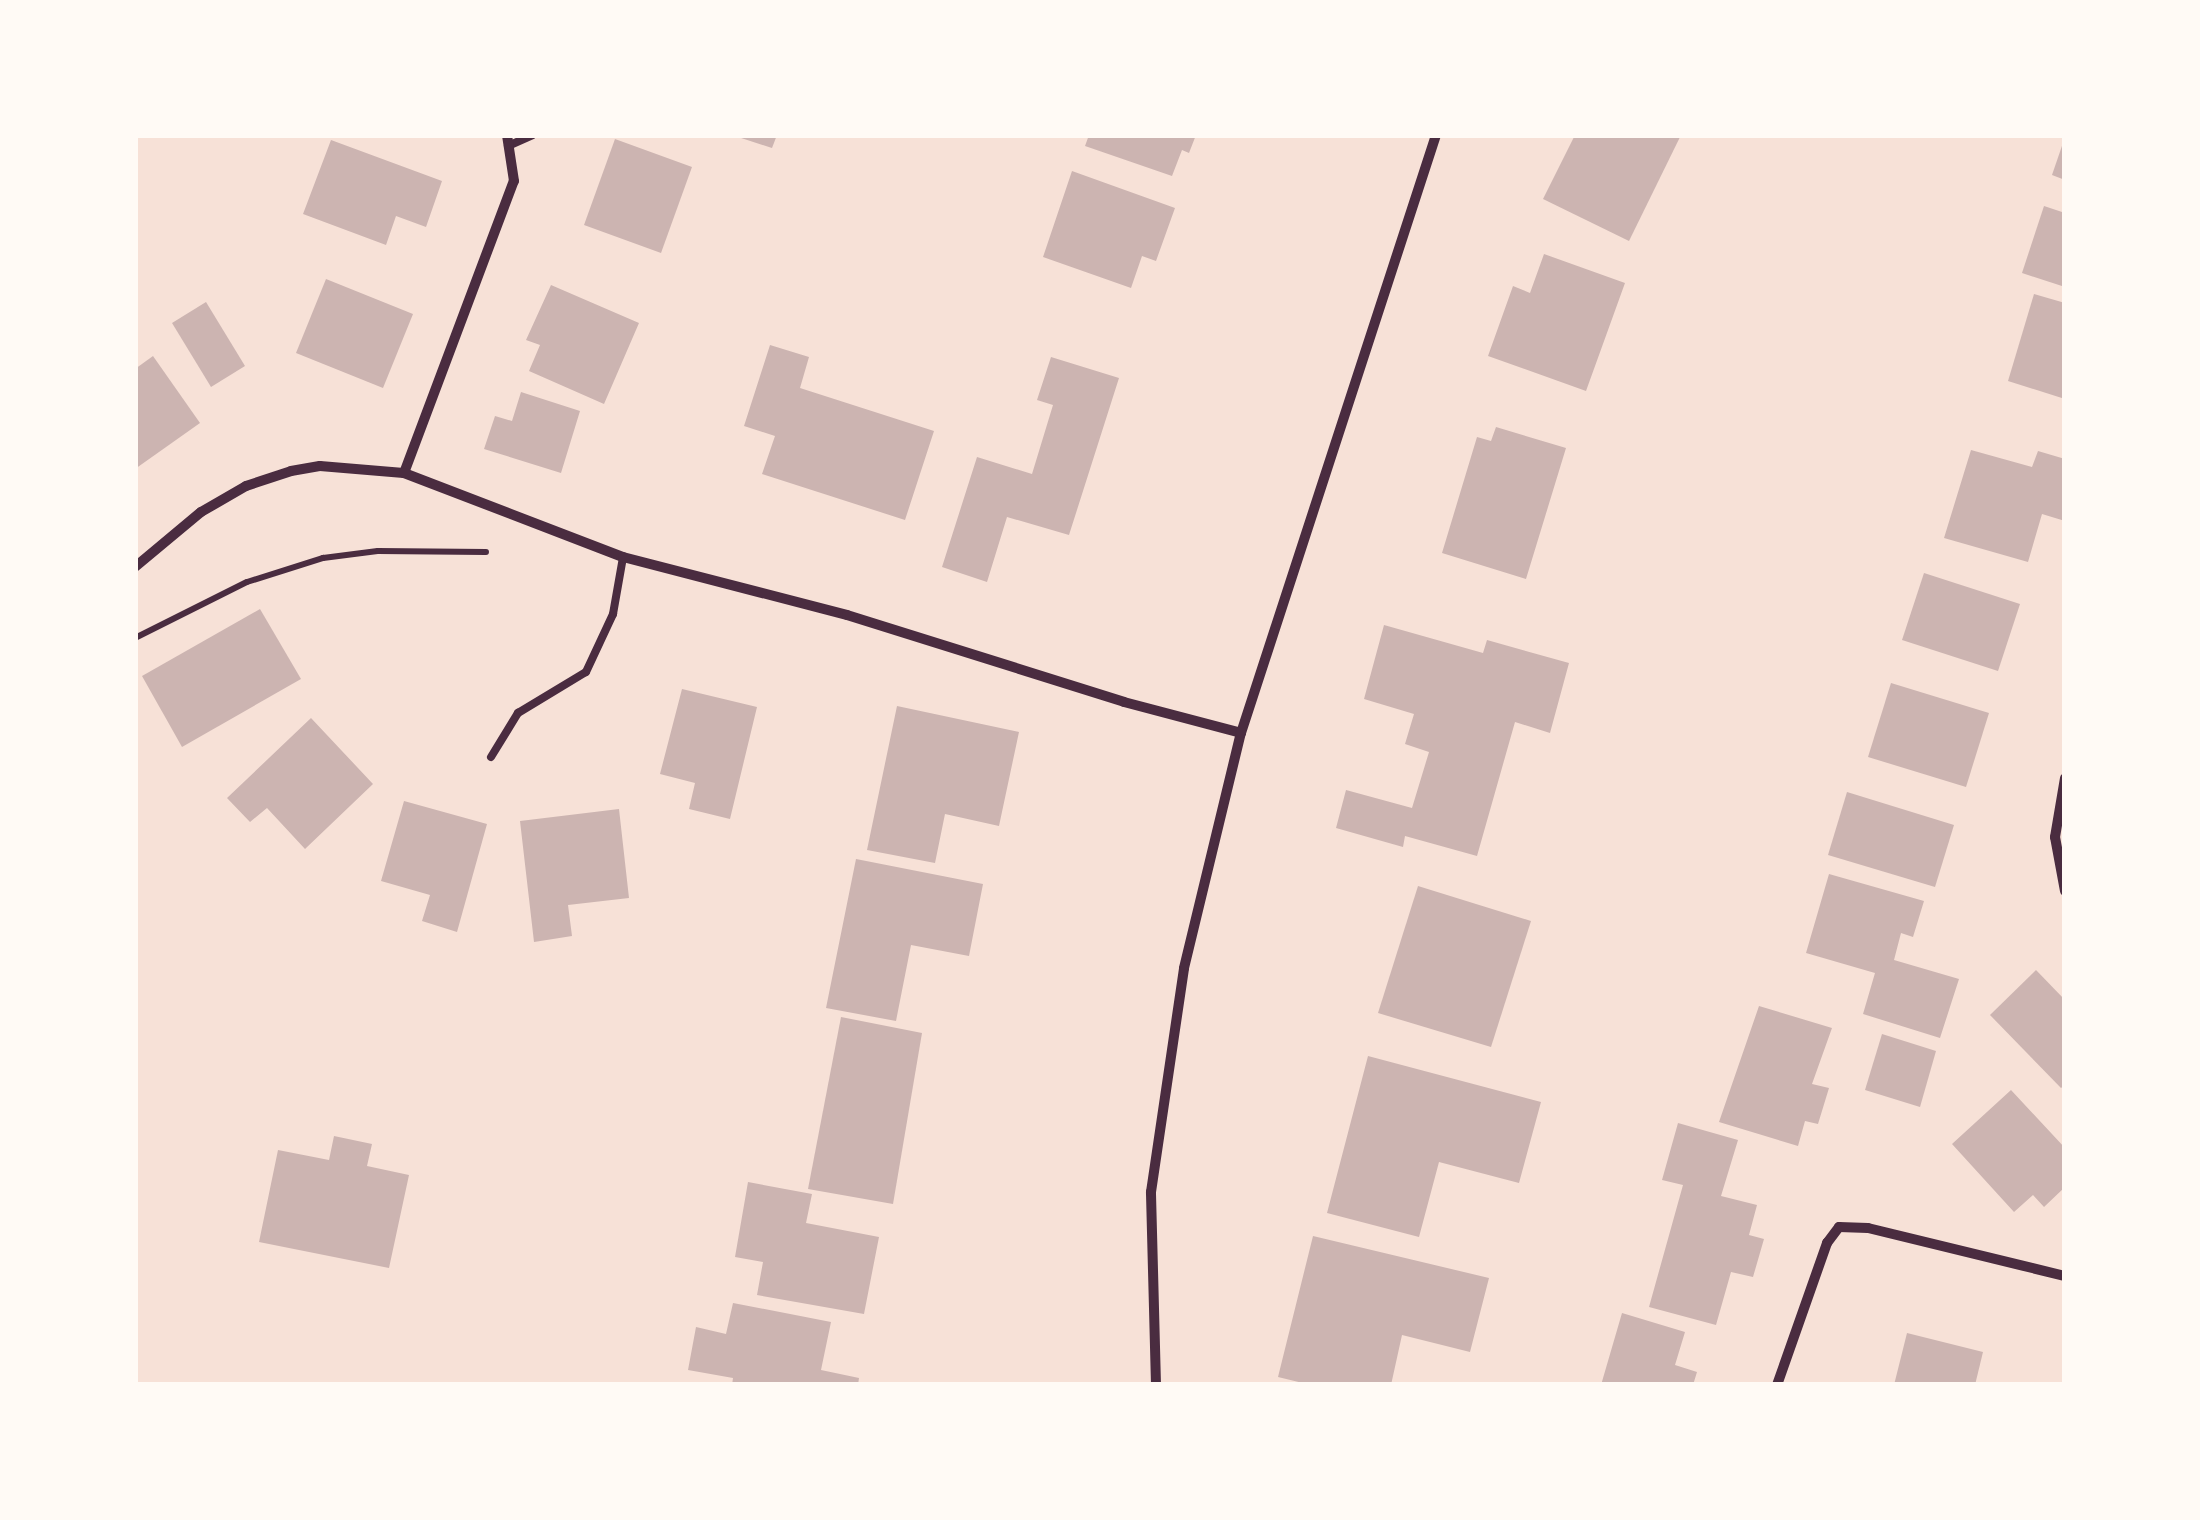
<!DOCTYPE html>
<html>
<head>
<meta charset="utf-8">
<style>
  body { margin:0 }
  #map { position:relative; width:2200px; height:1520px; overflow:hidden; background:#f7e1d7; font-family:"Nunito Sans",sans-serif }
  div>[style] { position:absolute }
  .building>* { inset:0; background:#ccb4b1 }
  .path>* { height:6px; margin:-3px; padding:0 3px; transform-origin:3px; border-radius:3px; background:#4a2c40 }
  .service>* { height:8px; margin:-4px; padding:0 4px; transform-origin:4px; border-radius:4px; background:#4a2c40 }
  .minor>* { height:10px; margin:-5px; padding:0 5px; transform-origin:5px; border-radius:5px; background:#4a2c40 }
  span { translate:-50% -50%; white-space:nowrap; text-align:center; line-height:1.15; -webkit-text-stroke:9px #fffaf5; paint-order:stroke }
  .frame { position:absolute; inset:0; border:138px solid #fffaf5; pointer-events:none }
</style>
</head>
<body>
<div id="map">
  <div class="building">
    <i style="clip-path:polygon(732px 135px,777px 135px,772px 148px)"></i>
    <i style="clip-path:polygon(1089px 135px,1196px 135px,1189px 153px,1182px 150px,1172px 176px,1085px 146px)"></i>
    <i style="clip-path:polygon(1575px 135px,1681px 135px,1629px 241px,1543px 199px)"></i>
    <i style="clip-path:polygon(615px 139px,692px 167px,661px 253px,584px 225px)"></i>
    <i style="clip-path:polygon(331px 140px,442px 181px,426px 227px,396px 216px,386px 245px,303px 214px)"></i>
    <i style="clip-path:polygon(2064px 140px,2065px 140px,2065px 180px,2052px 175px)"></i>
    <i style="clip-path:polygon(1072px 171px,1175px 208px,1156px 261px,1142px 256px,1131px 288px,1043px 257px)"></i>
    <i style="clip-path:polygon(2044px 206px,2065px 213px,2065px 287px,2022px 273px)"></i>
    <i style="clip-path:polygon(1544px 254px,1625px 283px,1586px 391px,1488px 356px,1513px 286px,1530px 293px)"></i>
    <i style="clip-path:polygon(326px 279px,413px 314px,383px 388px,296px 353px)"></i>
    <i style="clip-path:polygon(551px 285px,639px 323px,604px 404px,529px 371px,540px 345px,526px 340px)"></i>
    <i style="clip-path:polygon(2034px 294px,2065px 303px,2065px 399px,2008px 381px)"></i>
    <i style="clip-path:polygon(206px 302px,245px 366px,211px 387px,172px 323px)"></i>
    <i style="clip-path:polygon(770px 345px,809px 357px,800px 388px,934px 431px,905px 520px,762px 474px,775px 436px,744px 426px)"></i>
    <i style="clip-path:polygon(153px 356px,200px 423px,135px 469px,135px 369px)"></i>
    <i style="clip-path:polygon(1051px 357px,1119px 378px,1069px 535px,1007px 517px,987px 582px,942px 567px,977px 457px,1032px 474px,1053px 405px,1037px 400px)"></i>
    <i style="clip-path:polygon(521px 392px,580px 411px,561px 473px,484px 449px,495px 416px,512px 421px)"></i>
    <i style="clip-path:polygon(1496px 427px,1566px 448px,1526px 579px,1442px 553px,1477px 437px,1491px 441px)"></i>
    <i style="clip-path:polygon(1971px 450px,2032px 467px,2038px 451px,2065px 459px,2065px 521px,2042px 514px,2028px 562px,1944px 538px)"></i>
    <i style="clip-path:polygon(1924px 573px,2020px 604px,1998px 671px,1902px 640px)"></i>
    <i style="clip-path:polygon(260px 609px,301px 679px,182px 747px,142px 676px)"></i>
    <i style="clip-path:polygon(1384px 625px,1483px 653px,1487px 640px,1569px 663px,1550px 733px,1515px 722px,1477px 856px,1405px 836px,1403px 847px,1336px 828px,1346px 790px,1412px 808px,1429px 752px,1405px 744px,1414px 714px,1364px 699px)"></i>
    <i style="clip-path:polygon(1891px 683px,1989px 713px,1966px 787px,1868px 757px)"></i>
    <i style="clip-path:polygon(682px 689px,757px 707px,730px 819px,689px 809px,695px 783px,660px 774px)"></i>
    <i style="clip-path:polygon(897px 706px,1019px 732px,999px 826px,945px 814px,935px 863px,867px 850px)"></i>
    <i style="clip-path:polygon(311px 718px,373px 784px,305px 849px,267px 808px,250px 822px,227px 798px)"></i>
    <i style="clip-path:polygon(1847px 792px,1954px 825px,1935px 887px,1828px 855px)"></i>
    <i style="clip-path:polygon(404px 801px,487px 824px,457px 932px,422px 921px,430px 895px,381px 881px)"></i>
    <i style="clip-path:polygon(619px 809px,629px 898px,568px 905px,572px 936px,534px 942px,520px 821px)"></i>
    <i style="clip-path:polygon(856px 859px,983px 884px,969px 956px,911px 945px,896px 1021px,826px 1008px)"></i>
    <i style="clip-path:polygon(1829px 874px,1924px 901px,1913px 937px,1901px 933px,1894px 960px,1959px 979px,1940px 1038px,1863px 1014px,1875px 973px,1806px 953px)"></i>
    <i style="clip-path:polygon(1418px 886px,1531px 921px,1491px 1047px,1378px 1013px)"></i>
    <i style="clip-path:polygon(2036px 970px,2065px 1000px,2065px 1085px,2061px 1088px,1990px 1015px)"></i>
    <i style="clip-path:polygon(1759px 1006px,1832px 1028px,1812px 1084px,1829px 1088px,1818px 1124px,1805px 1121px,1798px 1146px,1719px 1122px)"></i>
    <i style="clip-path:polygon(841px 1017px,922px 1033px,893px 1204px,808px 1189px)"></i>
    <i style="clip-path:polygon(1882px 1034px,1936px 1051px,1920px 1107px,1865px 1090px)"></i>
    <i style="clip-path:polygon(1368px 1056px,1541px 1102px,1519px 1183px,1439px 1162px,1419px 1237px,1327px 1213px)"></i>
    <i style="clip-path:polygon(2011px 1090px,2065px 1148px,2065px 1187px,2044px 1207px,2033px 1195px,2014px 1212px,1952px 1144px)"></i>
    <i style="clip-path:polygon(1678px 1123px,1738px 1140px,1721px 1196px,1757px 1205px,1749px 1235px,1764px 1239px,1753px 1277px,1731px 1272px,1716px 1325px,1649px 1307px,1683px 1185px,1662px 1180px)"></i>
    <i style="clip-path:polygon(334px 1136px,372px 1144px,367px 1166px,409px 1175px,389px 1268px,259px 1242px,278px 1150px,329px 1160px)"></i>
    <i style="clip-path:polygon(748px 1182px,812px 1194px,806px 1223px,879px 1237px,864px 1314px,757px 1295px,763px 1262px,735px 1257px)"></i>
    <i style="clip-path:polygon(1313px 1236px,1489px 1278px,1470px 1352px,1402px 1335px,1391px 1385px,1311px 1385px,1278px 1377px)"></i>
    <i style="clip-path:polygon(733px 1303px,831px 1322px,821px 1370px,859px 1378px,858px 1385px,732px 1385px,733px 1378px,688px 1370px,696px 1327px,726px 1334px)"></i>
    <i style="clip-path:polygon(1622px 1313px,1685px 1332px,1675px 1365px,1697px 1372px,1693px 1385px,1601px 1385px)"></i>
    <i style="clip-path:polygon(1907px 1333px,1983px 1352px,1975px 1385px,1894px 1385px)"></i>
  </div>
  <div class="path">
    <i style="left:135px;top:638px;width:125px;rotate:-26.6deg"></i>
    <i style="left:247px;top:582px;width:80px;rotate:-17.5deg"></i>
    <i style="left:323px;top:558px;width:55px;rotate:-7.3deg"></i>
    <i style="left:378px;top:551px;width:108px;rotate:0.5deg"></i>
  </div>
  <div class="service">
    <i style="left:508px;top:146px;width:27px;rotate:-24deg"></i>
    <i style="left:491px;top:757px;width:52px;rotate:-58.5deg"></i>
    <i style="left:518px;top:713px;width:79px;rotate:-31.1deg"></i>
    <i style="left:586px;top:672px;width:64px;rotate:-65deg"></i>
    <i style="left:613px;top:614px;width:58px;rotate:-80deg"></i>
  </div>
  <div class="minor">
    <i style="left:404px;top:473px;width:312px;rotate:-69.4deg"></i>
    <i style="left:514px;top:181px;width:47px;rotate:-98.7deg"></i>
    <i style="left:135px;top:567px;width:86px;rotate:-39.8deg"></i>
    <i style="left:201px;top:512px;width:52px;rotate:-30deg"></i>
    <i style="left:246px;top:486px;width:47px;rotate:-18.4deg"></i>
    <i style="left:291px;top:471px;width:29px;rotate:-10deg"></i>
    <i style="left:320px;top:466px;width:84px;rotate:4.8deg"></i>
    <i style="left:404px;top:473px;width:235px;rotate:21deg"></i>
    <i style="left:623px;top:557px;width:231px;rotate:14.5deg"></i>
    <i style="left:847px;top:615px;width:290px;rotate:17.4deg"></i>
    <i style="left:1124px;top:702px;width:121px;rotate:14.8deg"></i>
    <i style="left:2065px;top:778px;width:60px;rotate:99.6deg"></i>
    <i style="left:2055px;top:837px;width:55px;rotate:79.5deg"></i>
    <i style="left:1156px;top:1385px;width:193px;rotate:-91.5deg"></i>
    <i style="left:1151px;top:1192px;width:226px;rotate:-81.6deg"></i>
    <i style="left:1184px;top:968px;width:242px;rotate:-76.4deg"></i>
    <i style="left:1241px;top:733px;width:629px;rotate:-71.94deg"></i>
    <i style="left:1777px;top:1385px;width:151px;rotate:-70.6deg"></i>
    <i style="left:1827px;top:1243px;width:20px;rotate:-53deg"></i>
    <i style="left:1839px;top:1227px;width:29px;rotate:2deg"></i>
    <i style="left:1868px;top:1228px;width:203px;rotate:13.7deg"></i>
  </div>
  <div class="frame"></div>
</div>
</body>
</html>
